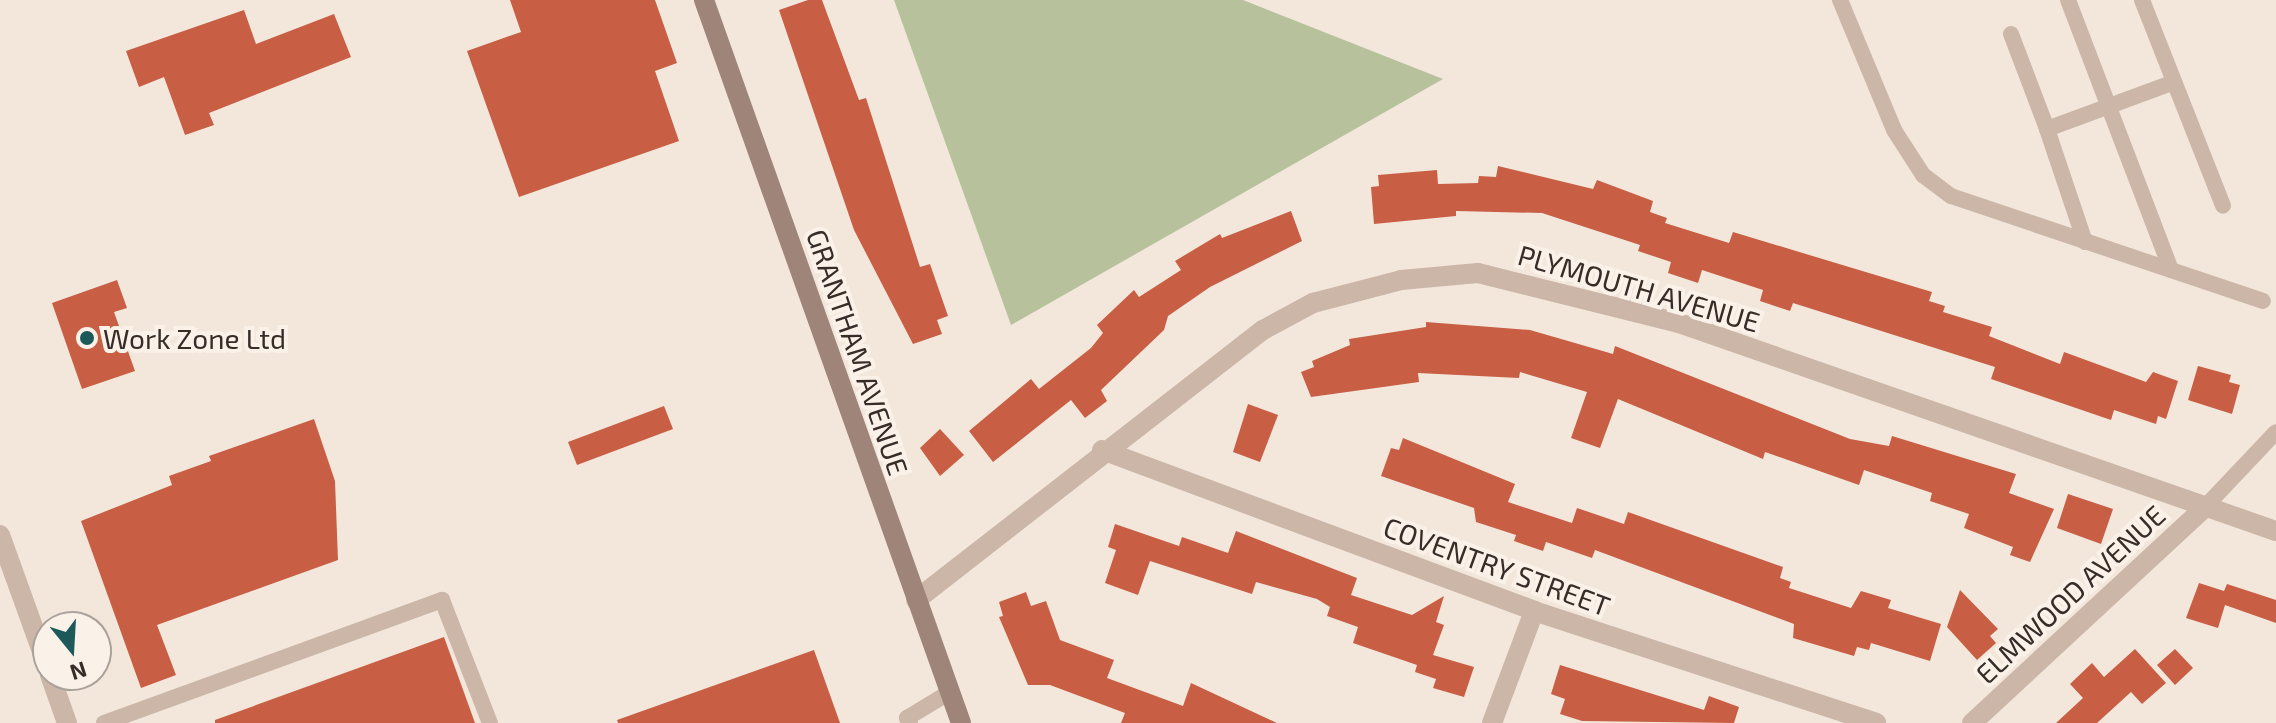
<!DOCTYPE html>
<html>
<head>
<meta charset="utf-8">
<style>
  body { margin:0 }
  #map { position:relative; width:2276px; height:723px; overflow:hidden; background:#f3e7dc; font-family:"Exo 2",sans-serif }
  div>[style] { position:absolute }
  .green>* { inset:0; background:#b7c29c }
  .building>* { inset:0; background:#c85e44 }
  .lane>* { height:16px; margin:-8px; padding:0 8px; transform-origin:8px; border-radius:8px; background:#cbb6a8 }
  .street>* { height:20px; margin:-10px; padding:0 10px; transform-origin:10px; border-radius:10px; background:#cbb6a8 }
  .secondary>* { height:20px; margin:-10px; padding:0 10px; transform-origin:10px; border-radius:10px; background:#9f8579 }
  .dots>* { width:22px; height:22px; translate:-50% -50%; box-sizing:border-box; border:4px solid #faf1e9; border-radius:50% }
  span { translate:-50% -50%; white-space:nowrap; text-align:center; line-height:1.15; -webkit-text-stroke:8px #faf1e9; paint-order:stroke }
  .street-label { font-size:28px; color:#382c28 }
  .poi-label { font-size:28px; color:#382c28 }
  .left { translate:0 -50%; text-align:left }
  .north { position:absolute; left:32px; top:611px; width:80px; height:80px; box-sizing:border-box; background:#faf1e9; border:2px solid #aca29c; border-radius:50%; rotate:162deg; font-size:22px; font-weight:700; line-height:32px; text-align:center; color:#382c28 }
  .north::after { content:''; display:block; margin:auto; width:28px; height:36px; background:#1d595a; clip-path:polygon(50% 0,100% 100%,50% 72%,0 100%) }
</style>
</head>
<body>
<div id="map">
  <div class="green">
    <i style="clip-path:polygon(894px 0,1243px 0,1443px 79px,1011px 325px)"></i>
  </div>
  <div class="building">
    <i style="clip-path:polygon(510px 0,655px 0,677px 63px,655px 71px,679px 141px,519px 197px,467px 51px,521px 32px)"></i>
    <i style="clip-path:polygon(808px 0,822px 0,859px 100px,866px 98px,920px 267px,930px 264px,948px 316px,937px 320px,942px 334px,913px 344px,854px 230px,779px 10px)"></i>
    <i style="clip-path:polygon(244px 10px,256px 44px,334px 14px,351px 57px,209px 113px,214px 125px,185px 135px,164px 77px,139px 87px,126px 51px)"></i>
    <i style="clip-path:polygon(1498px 166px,1593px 189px,1597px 180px,1653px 201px,1650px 212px,1667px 218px,1665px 223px,1729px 243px,1733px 232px,1932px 292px,1929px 301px,1945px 306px,1943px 312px,1992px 327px,1989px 336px,2060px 364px,2064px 352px,2146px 382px,2153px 372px,2178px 381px,2166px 419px,2158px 416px,2156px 424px,2114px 410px,2111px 420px,1991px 379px,1995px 367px,1793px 303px,1790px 311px,1760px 301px,1763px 290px,1702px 270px,1698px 283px,1668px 273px,1671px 262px,1638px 251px,1640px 245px,1542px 213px,1456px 211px,1456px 216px,1374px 224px,1371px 187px,1379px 186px,1378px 175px,1437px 170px,1438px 184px,1478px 183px,1479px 176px,1496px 177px)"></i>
    <i style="clip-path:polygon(1291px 211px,1302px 241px,1210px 287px,1168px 316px,1164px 330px,1101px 390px,1107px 401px,1085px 418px,1071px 400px,993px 462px,969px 431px,1031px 379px,1039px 389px,1091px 348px,1103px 333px,1097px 325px,1134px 290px,1139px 297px,1181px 270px,1175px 261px,1220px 234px,1222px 238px)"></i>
    <i style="clip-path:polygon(117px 280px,127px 308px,114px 312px,135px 371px,82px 389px,52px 303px)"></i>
    <i style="clip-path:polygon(1426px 322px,1530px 330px,1613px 354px,1615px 346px,1850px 439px,1889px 446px,1892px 436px,2016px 474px,2009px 493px,2054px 509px,2030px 562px,2010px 555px,2013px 547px,1964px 528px,1969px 514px,1930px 501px,1932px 493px,1864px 470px,1859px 485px,1765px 452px,1763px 459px,1618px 399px,1600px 448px,1571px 438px,1587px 392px,1520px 372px,1519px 378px,1418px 373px,1419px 382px,1311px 397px,1301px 372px,1314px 367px,1312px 361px,1350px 345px,1349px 339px,1426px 327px)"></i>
    <i style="clip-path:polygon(2198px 366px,2231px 375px,2229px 382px,2240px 385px,2232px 414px,2188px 400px)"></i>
    <i style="clip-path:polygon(1248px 404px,1278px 415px,1260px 462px,1233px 452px)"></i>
    <i style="clip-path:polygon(664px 406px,673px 429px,577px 465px,568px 442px)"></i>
    <i style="clip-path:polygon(314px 419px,335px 481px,338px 560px,157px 625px,176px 675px,141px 688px,81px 521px,172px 485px,169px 476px,211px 461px,209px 456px)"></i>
    <i style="clip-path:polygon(940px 429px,964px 455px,940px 476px,920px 448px)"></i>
    <i style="clip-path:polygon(1403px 438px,1515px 484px,1508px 502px,1572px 523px,1577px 508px,1624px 524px,1628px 512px,1783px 567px,1780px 578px,1791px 582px,1789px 588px,1851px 608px,1861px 591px,1891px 600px,1888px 608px,1941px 624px,1930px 661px,1871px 643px,1869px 650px,1857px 647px,1854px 656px,1793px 638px,1794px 624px,1595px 550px,1592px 558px,1546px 542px,1543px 551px,1514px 541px,1516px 535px,1476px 522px,1474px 508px,1381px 476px,1391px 448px,1399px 450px)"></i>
    <i style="clip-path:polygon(2068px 494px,2113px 509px,2101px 544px,2057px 528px)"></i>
    <i style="clip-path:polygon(1115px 524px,1179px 546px,1182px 537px,1228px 553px,1236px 531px,1357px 578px,1351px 595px,1412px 615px,1444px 596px,1436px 622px,1444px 625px,1433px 655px,1474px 667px,1464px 697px,1433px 688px,1436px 679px,1415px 672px,1417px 665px,1353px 643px,1358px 627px,1327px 616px,1330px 607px,1317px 599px,1256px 582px,1252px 594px,1150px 561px,1138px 595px,1105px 583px,1116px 550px,1108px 547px)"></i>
    <i style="clip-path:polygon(2199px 583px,2224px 591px,2227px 584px,2276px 600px,2276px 623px,2225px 605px,2218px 628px,2186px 618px)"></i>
    <i style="clip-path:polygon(1960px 590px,1998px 629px,1990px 636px,1996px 643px,1977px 660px,1947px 627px)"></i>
    <i style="clip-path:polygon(1026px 592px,1031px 606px,1046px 601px,1060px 640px,1114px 660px,1107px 678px,1183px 706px,1191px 683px,1277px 723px,1121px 723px,1125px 713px,1050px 685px,1028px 685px,999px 617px,1003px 616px,999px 602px)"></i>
    <i style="clip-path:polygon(444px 637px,475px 723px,215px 723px,215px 720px)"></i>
    <i style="clip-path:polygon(2135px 649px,2166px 683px,2142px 704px,2131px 692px,2097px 723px,2056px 723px,2083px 698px,2070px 684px,2092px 663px,2104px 677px)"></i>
    <i style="clip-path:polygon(2175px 649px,2193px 668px,2175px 685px,2157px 665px)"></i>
    <i style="clip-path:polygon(814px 650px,840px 723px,618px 723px,617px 720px)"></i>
    <i style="clip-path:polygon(1560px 665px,1704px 710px,1709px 696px,1739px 707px,1734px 723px,1582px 721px,1560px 714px,1565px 699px,1551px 694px)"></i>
  </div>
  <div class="lane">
    <i style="left:1840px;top:0;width:141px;rotate:67.4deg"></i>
    <i style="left:1894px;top:130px;width:54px;rotate:57.2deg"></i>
    <i style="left:1923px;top:175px;width:35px;rotate:37deg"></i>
    <i style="left:1951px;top:196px;width:329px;rotate:18.6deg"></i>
    <i style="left:2068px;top:0;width:289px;rotate:69.1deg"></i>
    <i style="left:2142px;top:0;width:221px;rotate:68.5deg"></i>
    <i style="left:2011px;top:34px;width:102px;rotate:69.2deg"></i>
    <i style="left:2085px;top:242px;width:119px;rotate:-108.6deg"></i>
    <i style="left:2047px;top:129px;width:135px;rotate:-20.3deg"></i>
    <i style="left:2205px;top:507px;width:103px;rotate:-46.6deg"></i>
    <i style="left:104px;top:723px;width:360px;rotate:-20deg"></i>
    <i style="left:442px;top:600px;width:132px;rotate:68.7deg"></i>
    <i style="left:910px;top:723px;width:6px;rotate:-121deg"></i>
    <i style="left:907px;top:718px;width:50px;rotate:-31.2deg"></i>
  </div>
  <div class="street">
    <i style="left:1102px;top:450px;width:461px;rotate:20.4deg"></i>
    <i style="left:1534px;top:611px;width:360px;rotate:18.1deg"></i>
    <i style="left:0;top:535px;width:141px;rotate:70.2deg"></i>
    <i style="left:916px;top:600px;width:440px;rotate:-37.9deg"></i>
    <i style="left:1263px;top:330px;width:57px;rotate:-28.4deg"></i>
    <i style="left:1313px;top:303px;width:91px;rotate:-14.6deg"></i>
    <i style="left:1401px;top:280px;width:77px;rotate:-5.2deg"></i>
    <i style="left:1478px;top:273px;width:207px;rotate:14deg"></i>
    <i style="left:1679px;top:323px;width:632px;rotate:19.21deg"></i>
    <i style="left:50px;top:675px;width:51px;rotate:70.5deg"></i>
    <i style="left:1492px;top:723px;width:120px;rotate:-69.4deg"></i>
    <i style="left:1972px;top:723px;width:318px;rotate:-42.8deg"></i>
  </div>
  <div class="secondary">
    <i style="left:704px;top:0;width:767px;rotate:70.43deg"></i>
  </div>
  <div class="dots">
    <i style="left:87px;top:338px;background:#1d595a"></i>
  </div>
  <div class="street-label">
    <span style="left:1639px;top:288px;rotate:16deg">PLYMOUTH AVENUE</span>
    <span style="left:858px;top:352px;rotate:71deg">GRANTHAM AVENUE</span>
    <span style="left:1497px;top:566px;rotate:20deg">COVENTRY STREET</span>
    <span style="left:2070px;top:594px;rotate:-43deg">ELMWOOD AVENUE</span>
  </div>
  <div class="poi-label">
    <span class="left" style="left:103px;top:338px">Work Zone Ltd</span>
  </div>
  <div class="north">N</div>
</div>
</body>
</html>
